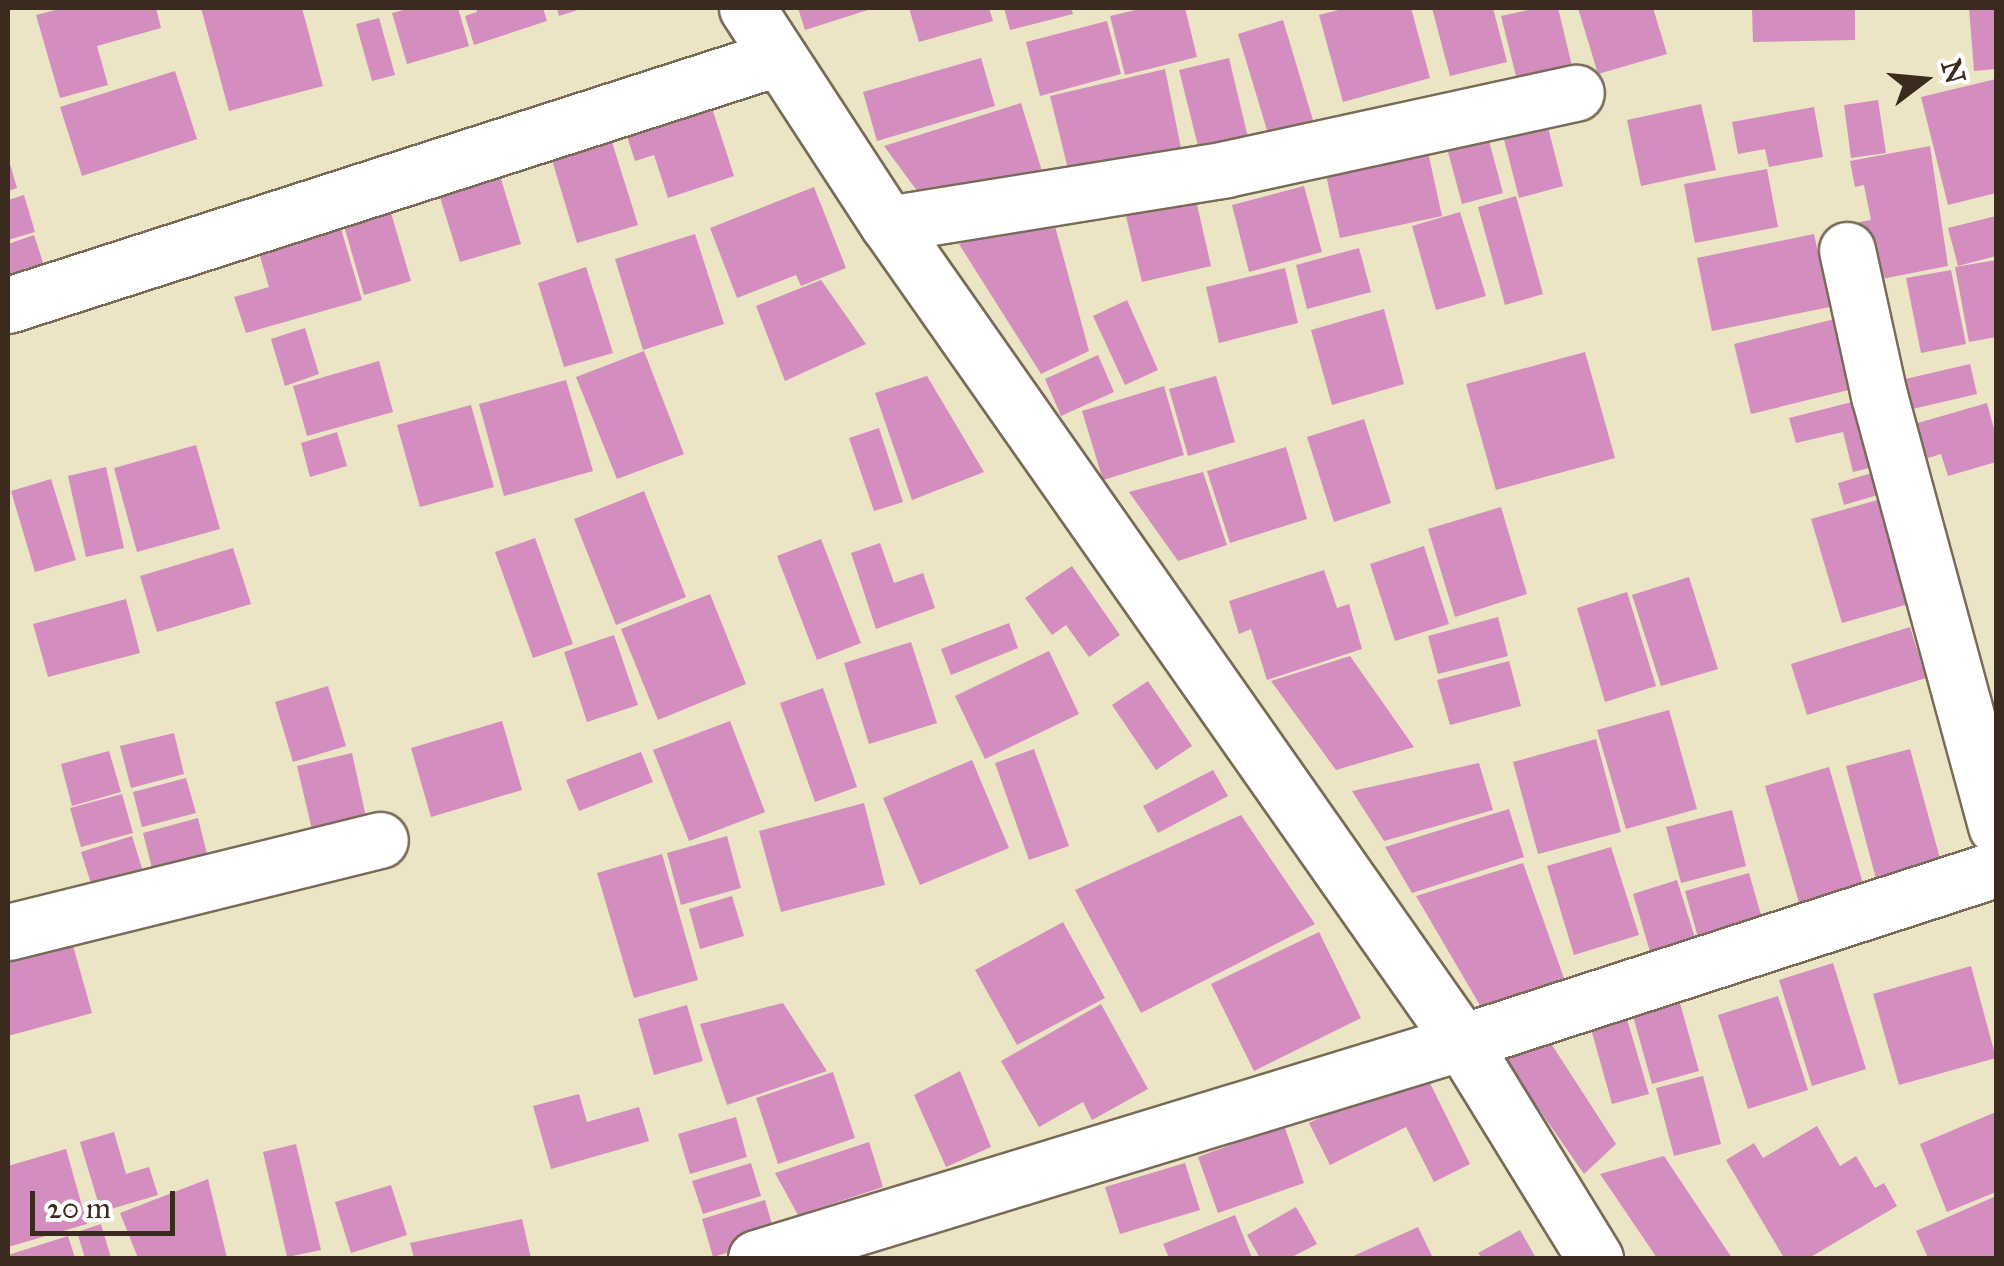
<!DOCTYPE html>
<html>
<head>
<meta charset="utf-8">
<style>
  body { margin:0 }
  #map { position:relative; width:2004px; height:1266px; overflow:hidden; background:#ebe4c5; font-family:"IM FELL Great Primer",serif }
  div>[style] { position:absolute }
  .building>* { inset:0; background:#d38ebf }
  .roads { filter:drop-shadow(2px 0 #796b58) drop-shadow(-2px 0 #796b58) drop-shadow(0 2px #796b58) drop-shadow(0 -2px #796b58) }
  .minor>* { height:55px; margin:-27.5px; padding:0 27.5px; transform-origin:27.5px; border-radius:27.5px; background:#fff }
  span { translate:-50% -50%; white-space:nowrap; text-align:center; line-height:1.15; -webkit-text-stroke:8px #fff; paint-order:stroke }
  .frame { position:absolute; inset:0; border:10px solid #3b2a1e; pointer-events:none }
  .north { position:absolute; left:1874px; top:30px; width:100px; height:100px; -webkit-text-stroke:8px #fff; paint-order:stroke; rotate:74deg; font-size:28px; font-weight:700; line-height:40px; text-align:center; color:#3b2a1e }
  .north::after { content:''; display:block; margin:auto; width:35px; height:45px; background:#3b2a1e; clip-path:polygon(50% 0,100% 100%,50% 72%,0 100%) }
  .scale { position:absolute; left:30px; top:1191px; width:145px; height:45px; box-sizing:border-box; border:5px solid #3b2a1e; border-top:0; padding-left:12px; font-size:30px; line-height:35px; white-space:nowrap; color:#3b2a1e; -webkit-text-stroke:8px #fff; paint-order:stroke }
</style>
</head>
<body>
<div id="map">
  <div class="building">
    <i style="clip-path:polygon(63px 8px,156px 8px,161px 28px,97px 46px,108px 85px,60px 98px,36px 15px)"></i>
    <i style="clip-path:polygon(201px 8px,302px 8px,323px 86px,229px 111px)"></i>
    <i style="clip-path:polygon(411px 8px,458px 8px,469px 46px,407px 64px,392px 13px)"></i>
    <i style="clip-path:polygon(476px 8px,543px 8px,547px 21px,474px 45px,465px 16px,477px 12px)"></i>
    <i style="clip-path:polygon(557px 8px,584px 8px,559px 16px)"></i>
    <i style="clip-path:polygon(798px 8px,874px 8px,805px 30px)"></i>
    <i style="clip-path:polygon(909px 8px,989px 8px,993px 21px,919px 42px)"></i>
    <i style="clip-path:polygon(1004px 8px,1071px 8px,1073px 14px,1010px 30px)"></i>
    <i style="clip-path:polygon(1144px 8px,1185px 8px,1197px 57px,1125px 75px,1110px 16px)"></i>
    <i style="clip-path:polygon(1346px 8px,1411px 8px,1430px 78px,1343px 102px,1319px 15px)"></i>
    <i style="clip-path:polygon(1432px 8px,1493px 8px,1507px 62px,1450px 76px)"></i>
    <i style="clip-path:polygon(1537px 8px,1558px 8px,1573px 70px,1518px 84px,1501px 16px)"></i>
    <i style="clip-path:polygon(1578px 8px,1653px 8px,1667px 54px,1598px 74px)"></i>
    <i style="clip-path:polygon(1752px 8px,1855px 8px,1855px 40px,1753px 42px)"></i>
    <i style="clip-path:polygon(1969px 8px,1996px 8px,1996px 69px,1974px 71px)"></i>
    <i style="clip-path:polygon(379px 18px,395px 75px,372px 81px,356px 24px)"></i>
    <i style="clip-path:polygon(1283px 20px,1318px 137px,1273px 150px,1238px 34px)"></i>
    <i style="clip-path:polygon(1107px 21px,1121px 74px,1040px 96px,1026px 42px)"></i>
    <i style="clip-path:polygon(981px 58px,995px 106px,877px 141px,863px 92px)"></i>
    <i style="clip-path:polygon(1229px 58px,1251px 150px,1202px 162px,1179px 70px)"></i>
    <i style="clip-path:polygon(1165px 69px,1185px 168px,1067px 165px,1050px 96px)"></i>
    <i style="clip-path:polygon(175px 71px,197px 139px,82px 176px,60px 107px)"></i>
    <i style="clip-path:polygon(1996px 79px,1996px 193px,1948px 205px,1921px 97px)"></i>
    <i style="clip-path:polygon(1878px 100px,1886px 153px,1851px 158px,1844px 105px)"></i>
    <i style="clip-path:polygon(710px 102px,734px 176px,668px 198px,654px 155px,635px 161px,625px 130px)"></i>
    <i style="clip-path:polygon(1021px 103px,1045px 181px,932px 211px,884px 146px)"></i>
    <i style="clip-path:polygon(1542px 104px,1563px 186px,1519px 198px,1498px 116px)"></i>
    <i style="clip-path:polygon(1701px 104px,1716px 170px,1641px 186px,1627px 120px)"></i>
    <i style="clip-path:polygon(1814px 107px,1823px 157px,1769px 167px,1765px 149px,1738px 154px,1732px 122px)"></i>
    <i style="clip-path:polygon(1488px 137px,1503px 193px,1462px 204px,1447px 148px)"></i>
    <i style="clip-path:polygon(612px 142px,638px 225px,577px 243px,552px 160px)"></i>
    <i style="clip-path:polygon(1930px 146px,1948px 266px,1871px 281px,1859px 222px,1871px 220px,1864px 185px,1855px 187px,1850px 161px)"></i>
    <i style="clip-path:polygon(1428px 152px,1442px 216px,1340px 238px,1326px 175px)"></i>
    <i style="clip-path:polygon(8px 157px,17px 188px,8px 191px)"></i>
    <i style="clip-path:polygon(1767px 169px,1778px 227px,1695px 243px,1684px 184px)"></i>
    <i style="clip-path:polygon(500px 176px,521px 244px,460px 262px,439px 194px)"></i>
    <i style="clip-path:polygon(1304px 186px,1322px 252px,1249px 272px,1232px 205px)"></i>
    <i style="clip-path:polygon(814px 187px,846px 268px,801px 286px,796px 275px,737px 298px,710px 228px)"></i>
    <i style="clip-path:polygon(1193px 187px,1211px 266px,1142px 282px,1123px 204px)"></i>
    <i style="clip-path:polygon(24px 195px,35px 232px,8px 240px,8px 200px)"></i>
    <i style="clip-path:polygon(1516px 196px,1543px 294px,1505px 305px,1478px 207px)"></i>
    <i style="clip-path:polygon(389px 206px,411px 281px,364px 295px,342px 219px)"></i>
    <i style="clip-path:polygon(1460px 212px,1486px 296px,1436px 310px,1412px 226px)"></i>
    <i style="clip-path:polygon(1996px 216px,1996px 256px,1958px 266px,1948px 228px)"></i>
    <i style="clip-path:polygon(1053px 219px,1089px 351px,1041px 374px,959px 244px)"></i>
    <i style="clip-path:polygon(339px 222px,362px 300px,246px 333px,234px 297px,269px 287px,257px 246px)"></i>
    <i style="clip-path:polygon(695px 234px,724px 324px,643px 350px,615px 259px)"></i>
    <i style="clip-path:polygon(1814px 234px,1830px 307px,1712px 331px,1697px 258px)"></i>
    <i style="clip-path:polygon(34px 235px,46px 272px,8px 284px,8px 244px)"></i>
    <i style="clip-path:polygon(1359px 248px,1371px 292px,1307px 309px,1296px 265px)"></i>
    <i style="clip-path:polygon(1996px 260px,1996px 337px,1969px 342px,1955px 267px)"></i>
    <i style="clip-path:polygon(586px 267px,613px 353px,564px 367px,538px 283px)"></i>
    <i style="clip-path:polygon(1285px 268px,1298px 323px,1219px 343px,1206px 287px)"></i>
    <i style="clip-path:polygon(1951px 270px,1966px 344px,1921px 353px,1906px 278px)"></i>
    <i style="clip-path:polygon(821px 280px,866px 344px,785px 381px,756px 306px)"></i>
    <i style="clip-path:polygon(1127px 300px,1158px 370px,1125px 385px,1093px 316px)"></i>
    <i style="clip-path:polygon(1384px 309px,1404px 384px,1332px 405px,1311px 330px)"></i>
    <i style="clip-path:polygon(1847px 316px,1865px 386px,1751px 414px,1734px 344px)"></i>
    <i style="clip-path:polygon(305px 328px,319px 374px,285px 386px,271px 339px)"></i>
    <i style="clip-path:polygon(644px 351px,684px 454px,617px 479px,576px 377px)"></i>
    <i style="clip-path:polygon(1585px 352px,1615px 458px,1496px 490px,1466px 384px)"></i>
    <i style="clip-path:polygon(1098px 355px,1114px 392px,1061px 416px,1045px 379px)"></i>
    <i style="clip-path:polygon(379px 361px,393px 412px,307px 436px,293px 386px)"></i>
    <i style="clip-path:polygon(1970px 364px,1977px 394px,1895px 413px,1888px 383px)"></i>
    <i style="clip-path:polygon(927px 376px,984px 472px,912px 500px,875px 393px)"></i>
    <i style="clip-path:polygon(1216px 376px,1235px 442px,1188px 456px,1169px 389px)"></i>
    <i style="clip-path:polygon(566px 380px,593px 471px,504px 496px,479px 404px)"></i>
    <i style="clip-path:polygon(1164px 386px,1184px 455px,1103px 480px,1082px 411px)"></i>
    <i style="clip-path:polygon(1868px 398px,1885px 464px,1853px 472px,1843px 432px,1796px 443px,1789px 418px)"></i>
    <i style="clip-path:polygon(1987px 403px,1996px 436px,1996px 462px,1948px 476px,1941px 454px,1908px 464px,1897px 429px)"></i>
    <i style="clip-path:polygon(471px 405px,494px 487px,420px 507px,397px 425px)"></i>
    <i style="clip-path:polygon(1364px 419px,1391px 503px,1334px 522px,1307px 437px)"></i>
    <i style="clip-path:polygon(879px 428px,903px 502px,874px 511px,849px 438px)"></i>
    <i style="clip-path:polygon(337px 432px,347px 466px,310px 477px,301px 443px)"></i>
    <i style="clip-path:polygon(196px 445px,220px 529px,137px 552px,114px 468px)"></i>
    <i style="clip-path:polygon(1286px 447px,1307px 519px,1230px 543px,1207px 471px)"></i>
    <i style="clip-path:polygon(106px 467px,124px 548px,86px 557px,68px 476px)"></i>
    <i style="clip-path:polygon(1882px 470px,1888px 492px,1844px 505px,1838px 483px)"></i>
    <i style="clip-path:polygon(1203px 472px,1227px 545px,1178px 561px,1129px 492px)"></i>
    <i style="clip-path:polygon(51px 479px,76px 560px,35px 572px,11px 491px)"></i>
    <i style="clip-path:polygon(644px 491px,686px 597px,616px 625px,574px 519px)"></i>
    <i style="clip-path:polygon(1888px 497px,1919px 601px,1842px 623px,1811px 519px)"></i>
    <i style="clip-path:polygon(1501px 507px,1527px 594px,1455px 617px,1428px 529px)"></i>
    <i style="clip-path:polygon(535px 538px,573px 644px,533px 658px,495px 552px)"></i>
    <i style="clip-path:polygon(821px 539px,861px 643px,817px 660px,777px 556px)"></i>
    <i style="clip-path:polygon(880px 543px,894px 583px,923px 573px,935px 608px,876px 629px,851px 553px)"></i>
    <i style="clip-path:polygon(1424px 546px,1449px 624px,1395px 641px,1370px 564px)"></i>
    <i style="clip-path:polygon(233px 548px,251px 604px,157px 632px,140px 576px)"></i>
    <i style="clip-path:polygon(1072px 566px,1120px 635px,1089px 657px,1066px 625px,1052px 635px,1025px 598px)"></i>
    <i style="clip-path:polygon(1324px 570px,1337px 608px,1349px 604px,1362px 649px,1267px 680px,1251px 629px,1239px 634px,1229px 601px)"></i>
    <i style="clip-path:polygon(1689px 577px,1718px 669px,1661px 686px,1632px 595px)"></i>
    <i style="clip-path:polygon(1627px 592px,1656px 686px,1605px 702px,1577px 608px)"></i>
    <i style="clip-path:polygon(710px 594px,746px 684px,658px 720px,621px 629px)"></i>
    <i style="clip-path:polygon(126px 599px,140px 653px,48px 677px,33px 624px)"></i>
    <i style="clip-path:polygon(1498px 617px,1508px 656px,1438px 674px,1428px 636px)"></i>
    <i style="clip-path:polygon(1009px 623px,1018px 648px,951px 675px,941px 649px)"></i>
    <i style="clip-path:polygon(1910px 627px,1926px 678px,1807px 715px,1791px 664px)"></i>
    <i style="clip-path:polygon(614px 635px,638px 705px,587px 722px,564px 652px)"></i>
    <i style="clip-path:polygon(911px 642px,937px 723px,869px 744px,844px 663px)"></i>
    <i style="clip-path:polygon(1049px 651px,1079px 714px,985px 759px,955px 696px)"></i>
    <i style="clip-path:polygon(1350px 656px,1414px 747px,1336px 770px,1271px 681px)"></i>
    <i style="clip-path:polygon(1509px 661px,1521px 706px,1450px 725px,1437px 680px)"></i>
    <i style="clip-path:polygon(1148px 681px,1192px 746px,1156px 770px,1112px 705px)"></i>
    <i style="clip-path:polygon(328px 686px,346px 746px,293px 762px,275px 702px)"></i>
    <i style="clip-path:polygon(823px 688px,857px 787px,815px 802px,780px 703px)"></i>
    <i style="clip-path:polygon(1669px 710px,1697px 809px,1626px 829px,1597px 730px)"></i>
    <i style="clip-path:polygon(502px 721px,522px 790px,431px 817px,411px 748px)"></i>
    <i style="clip-path:polygon(730px 721px,765px 812px,689px 841px,653px 750px)"></i>
    <i style="clip-path:polygon(174px 733px,184px 774px,131px 788px,120px 746px)"></i>
    <i style="clip-path:polygon(1596px 739px,1621px 832px,1538px 854px,1513px 762px)"></i>
    <i style="clip-path:polygon(1034px 749px,1069px 846px,1029px 860px,995px 763px)"></i>
    <i style="clip-path:polygon(1910px 749px,1941px 862px,1876px 879px,1846px 766px)"></i>
    <i style="clip-path:polygon(109px 751px,121px 792px,72px 806px,61px 764px)"></i>
    <i style="clip-path:polygon(641px 752px,653px 782px,579px 811px,566px 780px)"></i>
    <i style="clip-path:polygon(352px 753px,368px 826px,314px 838px,297px 766px)"></i>
    <i style="clip-path:polygon(972px 760px,1009px 848px,920px 885px,883px 798px)"></i>
    <i style="clip-path:polygon(1479px 763px,1493px 810px,1384px 841px,1352px 791px)"></i>
    <i style="clip-path:polygon(1829px 767px,1866px 894px,1802px 913px,1765px 786px)"></i>
    <i style="clip-path:polygon(1213px 770px,1228px 796px,1158px 833px,1143px 806px)"></i>
    <i style="clip-path:polygon(186px 778px,196px 813px,142px 827px,133px 792px)"></i>
    <i style="clip-path:polygon(122px 794px,133px 833px,81px 847px,70px 808px)"></i>
    <i style="clip-path:polygon(864px 803px,885px 885px,781px 912px,759px 831px)"></i>
    <i style="clip-path:polygon(1509px 809px,1524px 857px,1412px 893px,1385px 847px)"></i>
    <i style="clip-path:polygon(1732px 810px,1746px 866px,1681px 883px,1666px 827px)"></i>
    <i style="clip-path:polygon(1241px 815px,1315px 924px,1141px 1013px,1075px 890px)"></i>
    <i style="clip-path:polygon(198px 818px,208px 858px,153px 872px,143px 833px)"></i>
    <i style="clip-path:polygon(132px 836px,146px 881px,95px 896px,81px 852px)"></i>
    <i style="clip-path:polygon(727px 836px,741px 888px,681px 905px,667px 853px)"></i>
    <i style="clip-path:polygon(1611px 847px,1639px 935px,1574px 955px,1547px 866px)"></i>
    <i style="clip-path:polygon(662px 854px,698px 980px,634px 998px,597px 873px)"></i>
    <i style="clip-path:polygon(1523px 863px,1570px 995px,1488px 1019px,1416px 896px)"></i>
    <i style="clip-path:polygon(1749px 873px,1765px 929px,1701px 948px,1685px 891px)"></i>
    <i style="clip-path:polygon(1677px 880px,1696px 941px,1651px 955px,1633px 894px)"></i>
    <i style="clip-path:polygon(732px 896px,744px 936px,700px 949px,689px 909px)"></i>
    <i style="clip-path:polygon(1063px 922px,1105px 998px,1017px 1045px,975px 970px)"></i>
    <i style="clip-path:polygon(1319px 932px,1361px 1018px,1254px 1071px,1211px 984px)"></i>
    <i style="clip-path:polygon(70px 935px,92px 1013px,8px 1036px,8px 952px)"></i>
    <i style="clip-path:polygon(1833px 963px,1866px 1069px,1812px 1086px,1779px 980px)"></i>
    <i style="clip-path:polygon(1971px 966px,1996px 1058px,1899px 1085px,1873px 994px)"></i>
    <i style="clip-path:polygon(1778px 996px,1808px 1090px,1748px 1109px,1718px 1015px)"></i>
    <i style="clip-path:polygon(783px 1003px,827px 1071px,727px 1105px,700px 1024px)"></i>
    <i style="clip-path:polygon(1680px 1003px,1699px 1071px,1652px 1084px,1633px 1016px)"></i>
    <i style="clip-path:polygon(1101px 1004px,1148px 1089px,1092px 1120px,1083px 1102px,1039px 1127px,1001px 1061px)"></i>
    <i style="clip-path:polygon(687px 1005px,703px 1061px,654px 1075px,638px 1019px)"></i>
    <i style="clip-path:polygon(1627px 1019px,1649px 1094px,1612px 1104px,1591px 1029px)"></i>
    <i style="clip-path:polygon(1552px 1045px,1616px 1144px,1584px 1174px,1504px 1059px)"></i>
    <i style="clip-path:polygon(1422px 1067px,1470px 1164px,1434px 1182px,1406px 1127px,1330px 1165px,1309px 1123px)"></i>
    <i style="clip-path:polygon(960px 1071px,991px 1147px,946px 1167px,914px 1095px)"></i>
    <i style="clip-path:polygon(833px 1072px,855px 1138px,778px 1164px,756px 1098px)"></i>
    <i style="clip-path:polygon(1703px 1076px,1721px 1144px,1674px 1156px,1656px 1088px)"></i>
    <i style="clip-path:polygon(579px 1094px,587px 1122px,639px 1107px,649px 1141px,551px 1169px,533px 1106px)"></i>
    <i style="clip-path:polygon(1996px 1112px,1996px 1192px,1947px 1212px,1920px 1144px)"></i>
    <i style="clip-path:polygon(736px 1117px,747px 1157px,690px 1174px,678px 1134px)"></i>
    <i style="clip-path:polygon(1284px 1125px,1304px 1183px,1218px 1213px,1198px 1157px)"></i>
    <i style="clip-path:polygon(1817px 1126px,1840px 1166px,1856px 1156px,1875px 1188px,1884px 1183px,1897px 1206px,1809px 1258px,1784px 1258px,1726px 1160px,1754px 1143px,1763px 1158px)"></i>
    <i style="clip-path:polygon(114px 1132px,126px 1174px,149px 1167px,158px 1195px,101px 1212px,80px 1142px)"></i>
    <i style="clip-path:polygon(869px 1142px,883px 1187px,798px 1215px,775px 1173px)"></i>
    <i style="clip-path:polygon(296px 1144px,321px 1250px,287px 1257px,263px 1152px)"></i>
    <i style="clip-path:polygon(66px 1149px,87px 1224px,8px 1247px,8px 1166px)"></i>
    <i style="clip-path:polygon(1664px 1156px,1732px 1258px,1657px 1258px,1600px 1174px)"></i>
    <i style="clip-path:polygon(751px 1163px,761px 1196px,703px 1214px,692px 1181px)"></i>
    <i style="clip-path:polygon(1185px 1163px,1200px 1210px,1120px 1234px,1105px 1187px)"></i>
    <i style="clip-path:polygon(208px 1179px,227px 1258px,138px 1258px,120px 1213px)"></i>
    <i style="clip-path:polygon(391px 1185px,407px 1235px,351px 1253px,335px 1202px)"></i>
    <i style="clip-path:polygon(1996px 1196px,1996px 1258px,1928px 1258px,1916px 1231px)"></i>
    <i style="clip-path:polygon(765px 1200px,776px 1238px,713px 1257px,702px 1219px)"></i>
    <i style="clip-path:polygon(1296px 1207px,1317px 1244px,1290px 1258px,1260px 1258px,1247px 1235px)"></i>
    <i style="clip-path:polygon(1235px 1215px,1252px 1258px,1169px 1258px,1163px 1244px)"></i>
    <i style="clip-path:polygon(522px 1219px,531px 1258px,414px 1258px,410px 1243px)"></i>
    <i style="clip-path:polygon(101px 1224px,111px 1258px,85px 1258px,77px 1232px)"></i>
    <i style="clip-path:polygon(1418px 1227px,1433px 1258px,1349px 1258px)"></i>
    <i style="clip-path:polygon(1520px 1230px,1536px 1258px,1482px 1258px,1478px 1253px)"></i>
    <i style="clip-path:polygon(68px 1236px,75px 1258px,8px 1258px,8px 1255px)"></i>
  </div>
  <div class="roads">
    <div class="minor">
      <i style="left:747px;top:8px;width:258px;rotate:56.9deg"></i>
      <i style="left:888px;top:224px;width:999px;rotate:54.94deg"></i>
      <i style="left:1462px;top:1042px;width:254px;rotate:58.4deg"></i>
      <i style="left:888px;top:224px;width:342px;rotate:-9.2deg"></i>
      <i style="left:1226px;top:169px;width:358px;rotate:-12.3deg"></i>
      <i style="left:1847px;top:250px;width:148px;rotate:77.6deg"></i>
      <i style="left:1879px;top:395px;width:447px;rotate:74.8deg"></i>
      <i style="left:8px;top:305px;width:808px;rotate:-17.81deg"></i>
      <i style="left:8px;top:932px;width:383px;rotate:-13.9deg"></i>
      <i style="left:756px;top:1258px;width:738px;rotate:-17.01deg"></i>
      <i style="left:1462px;top:1042px;width:561px;rotate:-17.95deg"></i>
    </div>
  </div>
  <div class="frame"></div>
  <div class="north">N</div>
  <div class="scale">20 m</div>
</div>
</body>
</html>
